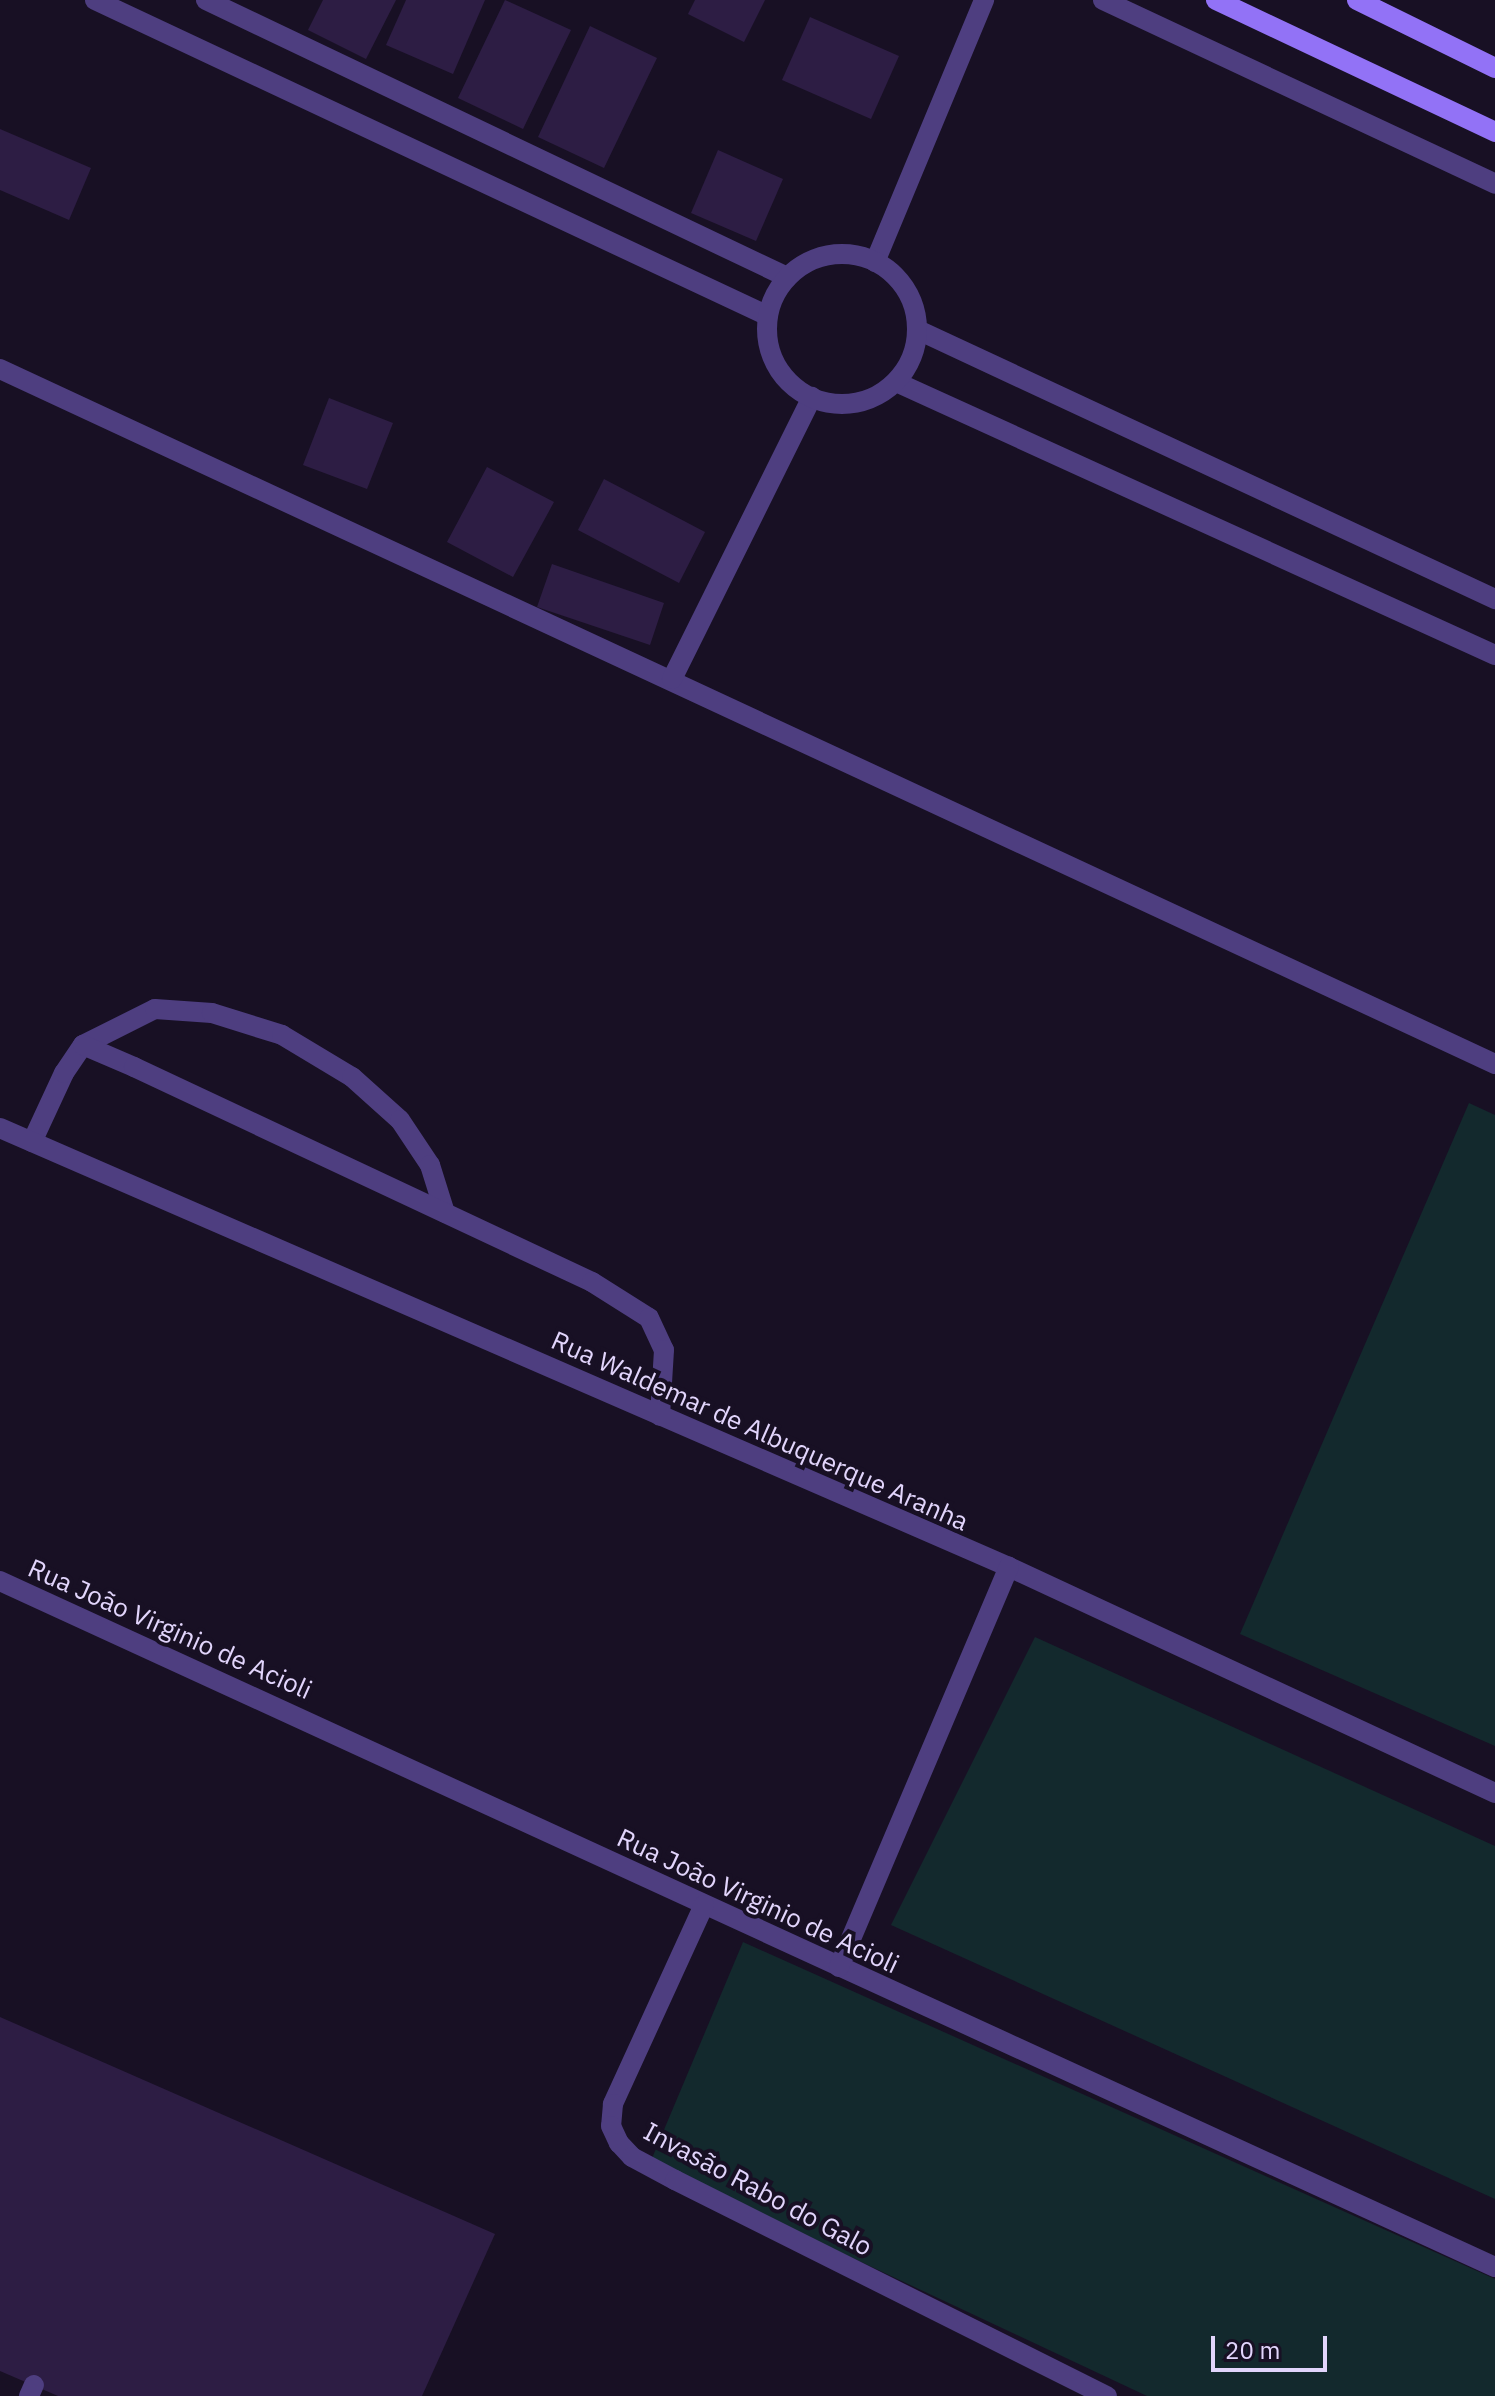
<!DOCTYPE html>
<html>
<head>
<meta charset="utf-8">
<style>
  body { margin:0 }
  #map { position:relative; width:1495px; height:2396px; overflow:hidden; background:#181024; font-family:"IBM Plex Sans",sans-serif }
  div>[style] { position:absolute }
  .green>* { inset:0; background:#13292d }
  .building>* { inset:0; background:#2d1d44 }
  .service>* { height:20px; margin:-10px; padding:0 10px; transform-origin:10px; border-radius:10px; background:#4e3e80 }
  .minor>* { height:20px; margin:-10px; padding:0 10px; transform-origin:10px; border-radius:10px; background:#4e3e80 }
  .minor>.ring { margin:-10px; padding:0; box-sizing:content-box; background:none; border:20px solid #4e3e80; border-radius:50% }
  .secondary>* { height:20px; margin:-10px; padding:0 10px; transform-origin:10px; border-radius:10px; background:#9272f6 }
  span { translate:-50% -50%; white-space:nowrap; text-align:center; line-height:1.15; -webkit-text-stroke:8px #181024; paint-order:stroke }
  .street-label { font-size:26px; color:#e2d5fc }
  .scale { position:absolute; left:1211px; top:2336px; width:116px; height:36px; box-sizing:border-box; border:4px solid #e2d5fc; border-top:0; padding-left:10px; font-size:24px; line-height:28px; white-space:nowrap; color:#e2d5fc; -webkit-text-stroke:6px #181024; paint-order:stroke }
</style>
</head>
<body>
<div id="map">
  <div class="green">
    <i style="clip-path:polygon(1469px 1103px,1495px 1115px,1495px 1746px,1240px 1634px)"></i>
    <i style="clip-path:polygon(1035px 1637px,1495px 1846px,1495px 2199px,891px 1925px)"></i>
    <i style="clip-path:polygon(743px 1942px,1495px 2279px,1495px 2396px,1147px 2396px,650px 2163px)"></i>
  </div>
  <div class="building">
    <i style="clip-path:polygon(323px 0,396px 0,366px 59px,308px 30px)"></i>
    <i style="clip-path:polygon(406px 0,485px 0,453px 74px,386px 45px)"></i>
    <i style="clip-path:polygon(505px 0,571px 30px,523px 129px,458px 98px)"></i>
    <i style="clip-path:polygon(695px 0,765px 0,744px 42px,688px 14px)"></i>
    <i style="clip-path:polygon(810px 17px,899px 56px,871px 119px,782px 80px)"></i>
    <i style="clip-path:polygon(590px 26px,657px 58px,604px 168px,538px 137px)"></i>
    <i style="clip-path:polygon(0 129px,91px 168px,69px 220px,0 190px)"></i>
    <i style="clip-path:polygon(718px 150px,783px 179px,756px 241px,691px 213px)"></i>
    <i style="clip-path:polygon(329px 398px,393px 423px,367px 489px,303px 465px)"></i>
    <i style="clip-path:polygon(487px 467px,554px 502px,513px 577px,447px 542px)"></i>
    <i style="clip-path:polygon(604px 479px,705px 532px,679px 583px,578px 530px)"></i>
    <i style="clip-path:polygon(552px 564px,664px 603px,650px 645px,537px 607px)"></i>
    <i style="clip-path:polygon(0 2017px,495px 2234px,422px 2396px,58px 2396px,0 2371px)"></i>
  </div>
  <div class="service">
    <i style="left:95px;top:0;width:743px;rotate:25.15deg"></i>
    <i style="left:206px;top:0;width:644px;rotate:25.49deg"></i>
    <i style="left:1103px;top:0;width:433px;rotate:25.1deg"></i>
    <i style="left:875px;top:262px;width:284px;rotate:-67.4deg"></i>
    <i style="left:918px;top:330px;width:637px;rotate:25deg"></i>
    <i style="left:0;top:369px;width:1649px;rotate:24.93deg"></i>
    <i style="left:896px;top:382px;width:658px;rotate:24.5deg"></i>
    <i style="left:672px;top:679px;width:315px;rotate:-63.6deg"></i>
    <i style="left:83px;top:1045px;width:80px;rotate:-26.6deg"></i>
    <i style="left:155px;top:1009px;width:57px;rotate:4deg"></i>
    <i style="left:212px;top:1013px;width:73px;rotate:17.4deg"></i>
    <i style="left:282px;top:1035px;width:82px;rotate:31deg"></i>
    <i style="left:352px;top:1077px;width:64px;rotate:41.9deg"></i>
    <i style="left:400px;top:1120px;width:54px;rotate:56.3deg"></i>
    <i style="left:430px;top:1165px;width:50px;rotate:72.6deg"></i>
    <i style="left:32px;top:1142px;width:76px;rotate:-65.1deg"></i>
    <i style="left:64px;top:1073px;width:34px;rotate:-56deg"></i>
    <i style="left:83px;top:1045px;width:56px;rotate:23.3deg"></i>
    <i style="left:134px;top:1067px;width:506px;rotate:25.15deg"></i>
    <i style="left:592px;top:1282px;width:67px;rotate:32.3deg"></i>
    <i style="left:649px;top:1318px;width:35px;rotate:65deg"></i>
    <i style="left:664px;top:1350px;width:66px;rotate:93.5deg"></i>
    <i style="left:29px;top:2396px;width:12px;rotate:-66deg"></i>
  </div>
  <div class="minor">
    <i class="ring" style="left:767px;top:254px;width:130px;height:130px"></i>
    <i style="left:0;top:1128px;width:1100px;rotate:23.51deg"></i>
    <i style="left:1009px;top:1567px;width:536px;rotate:24.94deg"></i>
    <i style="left:0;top:1581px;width:1645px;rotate:24.65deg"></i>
    <i style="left:704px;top:1905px;width:219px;rotate:114.6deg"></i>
    <i style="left:613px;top:2104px;width:22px;rotate:95deg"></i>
    <i style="left:611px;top:2126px;width:19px;rotate:65deg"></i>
    <i style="left:619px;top:2143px;width:19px;rotate:47deg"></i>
    <i style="left:632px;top:2157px;width:49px;rotate:28.1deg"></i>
    <i style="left:675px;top:2180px;width:483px;rotate:26.6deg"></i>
    <i style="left:839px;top:1967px;width:435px;rotate:-67deg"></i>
  </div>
  <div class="secondary">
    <i style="left:1216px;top:0;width:309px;rotate:25.3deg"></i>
    <i style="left:1357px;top:0;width:154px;rotate:26.2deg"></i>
  </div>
  <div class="street-label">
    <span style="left:760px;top:1431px;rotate:24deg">Rua Waldemar de Albuquerque Aranha</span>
    <span style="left:170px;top:1629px;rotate:24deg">Rua João Virginio de Acioli</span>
    <span style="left:758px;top:1901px;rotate:25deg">Rua João Virginio de Acioli</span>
    <span style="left:758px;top:2189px;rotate:28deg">Invasão Rabo do Galo</span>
  </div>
  <div class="scale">20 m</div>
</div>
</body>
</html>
